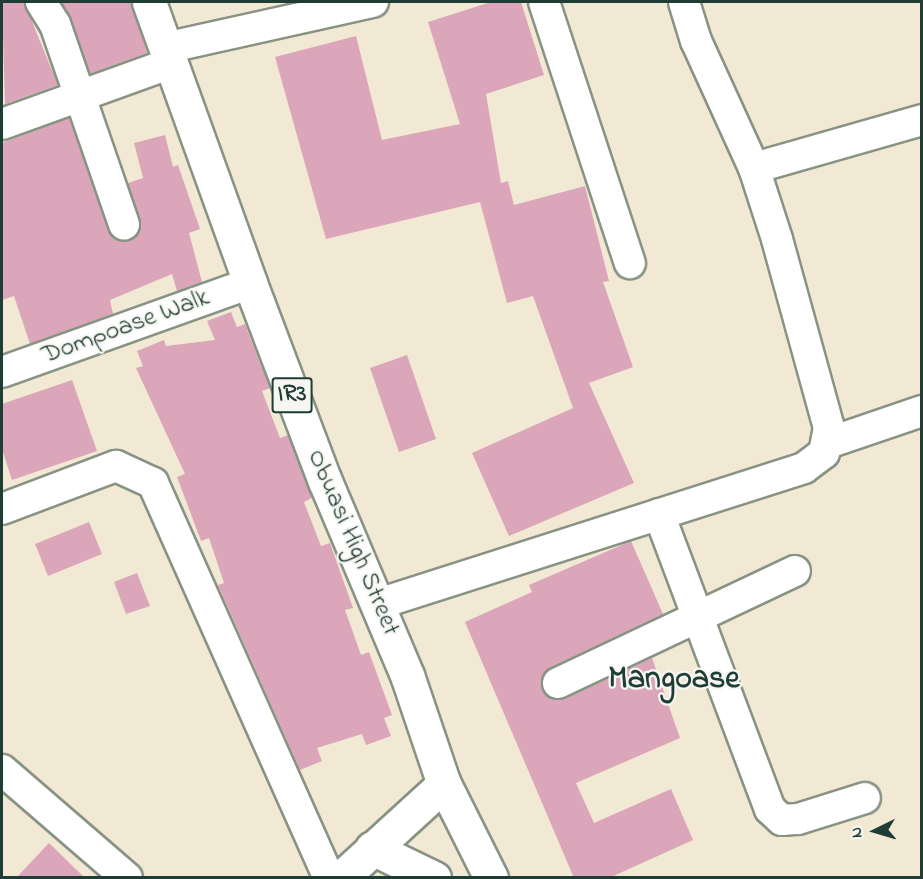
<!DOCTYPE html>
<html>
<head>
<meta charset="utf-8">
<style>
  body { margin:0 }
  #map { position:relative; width:923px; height:879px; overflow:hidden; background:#f2e9d5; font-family:"Indie Flower",sans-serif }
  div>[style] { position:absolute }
  .building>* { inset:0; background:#dba6ba }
  .roads { filter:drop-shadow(2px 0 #889384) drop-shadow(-2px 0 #889384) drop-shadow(0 2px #889384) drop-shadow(0 -2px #889384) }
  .street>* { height:30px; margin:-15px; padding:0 15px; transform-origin:15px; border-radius:15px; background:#fff }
  .secondary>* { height:33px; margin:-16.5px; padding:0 16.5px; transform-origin:16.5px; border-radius:16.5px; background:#fff }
  .primary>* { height:33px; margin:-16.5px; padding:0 16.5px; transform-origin:16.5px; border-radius:16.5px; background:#fff }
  span { translate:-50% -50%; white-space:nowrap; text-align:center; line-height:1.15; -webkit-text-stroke:4.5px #f6f6f2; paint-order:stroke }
  .shield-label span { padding:2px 4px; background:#f6f6f2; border:2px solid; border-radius:4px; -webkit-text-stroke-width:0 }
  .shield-label { font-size:24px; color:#1f3d34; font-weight:700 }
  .street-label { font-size:26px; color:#1f3d34 }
  .district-label { font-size:32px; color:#1f3d34; font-weight:700 }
  .frame { position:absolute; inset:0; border:3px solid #1f3d34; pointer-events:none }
  .north { position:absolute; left:845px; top:801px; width:60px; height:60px; -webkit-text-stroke:4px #f6f6f2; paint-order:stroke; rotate:265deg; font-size:16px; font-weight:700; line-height:24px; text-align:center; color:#1f3d34 }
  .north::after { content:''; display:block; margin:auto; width:21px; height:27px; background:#1f3d34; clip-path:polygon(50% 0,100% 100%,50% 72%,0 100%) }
</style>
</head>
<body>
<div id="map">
  <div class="building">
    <i style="clip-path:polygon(2px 2px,24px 2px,58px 85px,5px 104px)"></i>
    <i style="clip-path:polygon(61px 2px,131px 2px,147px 53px,90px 74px)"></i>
    <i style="clip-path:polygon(491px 2px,521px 2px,544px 75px,486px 94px,501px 183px,508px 181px,514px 205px,585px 186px,609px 281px,603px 282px,633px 367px,589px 383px,634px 483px,509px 536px,472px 453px,573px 408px,533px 296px,507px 303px,480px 202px,326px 239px,275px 57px,356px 36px,382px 140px,460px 124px,428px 22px)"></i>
    <i style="clip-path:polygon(69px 118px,108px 230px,121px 241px,137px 236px,141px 227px,128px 183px,143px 178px,134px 143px,165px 135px,173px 167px,178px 165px,200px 229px,189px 233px,202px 282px,177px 291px,172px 274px,110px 300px,113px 314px,30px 344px,14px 296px,2px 300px,2px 143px)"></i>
    <i style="clip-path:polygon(231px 312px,237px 327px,245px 324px,270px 388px,262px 391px,280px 438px,288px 435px,312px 498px,304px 502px,321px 546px,330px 543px,353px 608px,345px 610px,361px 655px,369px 652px,392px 715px,384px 718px,391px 736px,366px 745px,362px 734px,317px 748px,322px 761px,300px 770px,218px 585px,224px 583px,209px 538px,201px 541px,177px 477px,185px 474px,136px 368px,143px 366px,137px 351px,164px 340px,166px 346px,215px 340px,207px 321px)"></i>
    <i style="clip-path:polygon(407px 355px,436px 439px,399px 452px,370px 368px)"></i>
    <i style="clip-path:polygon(72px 380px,97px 451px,12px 480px,2px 449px,2px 404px)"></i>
    <i style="clip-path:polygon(89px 522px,102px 554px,48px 576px,35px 544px)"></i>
    <i style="clip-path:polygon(631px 541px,663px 614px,551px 667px,544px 674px,542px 690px,549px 697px,565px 699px,652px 658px,680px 738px,576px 783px,594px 823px,671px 789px,693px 840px,609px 878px,574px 878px,465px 622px,532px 592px,529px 585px)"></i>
    <i style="clip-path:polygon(137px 573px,150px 606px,126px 614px,114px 582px)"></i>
    <i style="clip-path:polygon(49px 843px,85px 878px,16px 878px)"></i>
  </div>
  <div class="roads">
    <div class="street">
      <i style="left:41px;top:2px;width:26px;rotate:58deg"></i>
      <i style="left:55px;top:24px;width:212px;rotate:71deg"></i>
      <i style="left:544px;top:2px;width:275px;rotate:71.8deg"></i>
      <i style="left:165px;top:48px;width:213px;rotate:-12.5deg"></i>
      <i style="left:2px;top:124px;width:180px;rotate:-19.8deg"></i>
      <i style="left:754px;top:168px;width:175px;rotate:-15.9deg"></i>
      <i style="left:2px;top:372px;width:263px;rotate:-19.7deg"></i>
      <i style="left:828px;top:443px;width:99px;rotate:-18.8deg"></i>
      <i style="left:2px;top:509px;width:122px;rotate:-20.7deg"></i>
      <i style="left:116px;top:466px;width:41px;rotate:24.7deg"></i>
      <i style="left:153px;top:483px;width:432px;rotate:66deg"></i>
      <i style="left:659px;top:514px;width:315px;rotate:69.4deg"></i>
      <i style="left:770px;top:809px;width:16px;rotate:43deg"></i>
      <i style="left:782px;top:820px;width:16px;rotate:-4deg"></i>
      <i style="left:798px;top:819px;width:70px;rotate:-17.4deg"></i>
      <i style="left:378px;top:604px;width:447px;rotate:-17.7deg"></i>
      <i style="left:804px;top:468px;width:25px;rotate:-37deg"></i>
      <i style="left:824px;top:453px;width:25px;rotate:-79deg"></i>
      <i style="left:829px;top:428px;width:196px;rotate:-105.4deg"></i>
      <i style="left:777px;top:239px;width:75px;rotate:-107.9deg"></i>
      <i style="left:754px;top:168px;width:140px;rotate:-114.5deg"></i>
      <i style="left:696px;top:41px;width:41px;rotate:-107.1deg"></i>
      <i style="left:558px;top:683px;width:262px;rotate:-25.3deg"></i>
      <i style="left:2px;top:770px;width:165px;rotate:40.8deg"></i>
    </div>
    <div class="secondary">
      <i style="left:444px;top:784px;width:105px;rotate:63.4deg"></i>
    </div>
    <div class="primary">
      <i style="left:149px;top:2px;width:299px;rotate:70.2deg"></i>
      <i style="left:250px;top:283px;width:212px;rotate:69.3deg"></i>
      <i style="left:325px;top:481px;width:211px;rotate:67.1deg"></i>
      <i style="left:407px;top:675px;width:115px;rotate:71.3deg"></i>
      <i style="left:444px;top:784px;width:139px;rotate:137.6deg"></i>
      <i style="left:372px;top:848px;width:69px;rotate:25.8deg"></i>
    </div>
  </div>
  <div class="shield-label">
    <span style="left:292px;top:395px">IR3</span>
  </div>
  <div class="street-label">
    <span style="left:126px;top:328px;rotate:-20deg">Dompoase Walk</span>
    <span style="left:352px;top:543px;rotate:67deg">Obuasi High Street</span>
  </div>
  <div class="district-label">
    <span style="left:674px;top:680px">Mangoase</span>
  </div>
  <div class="frame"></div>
  <div class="north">N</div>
</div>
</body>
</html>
